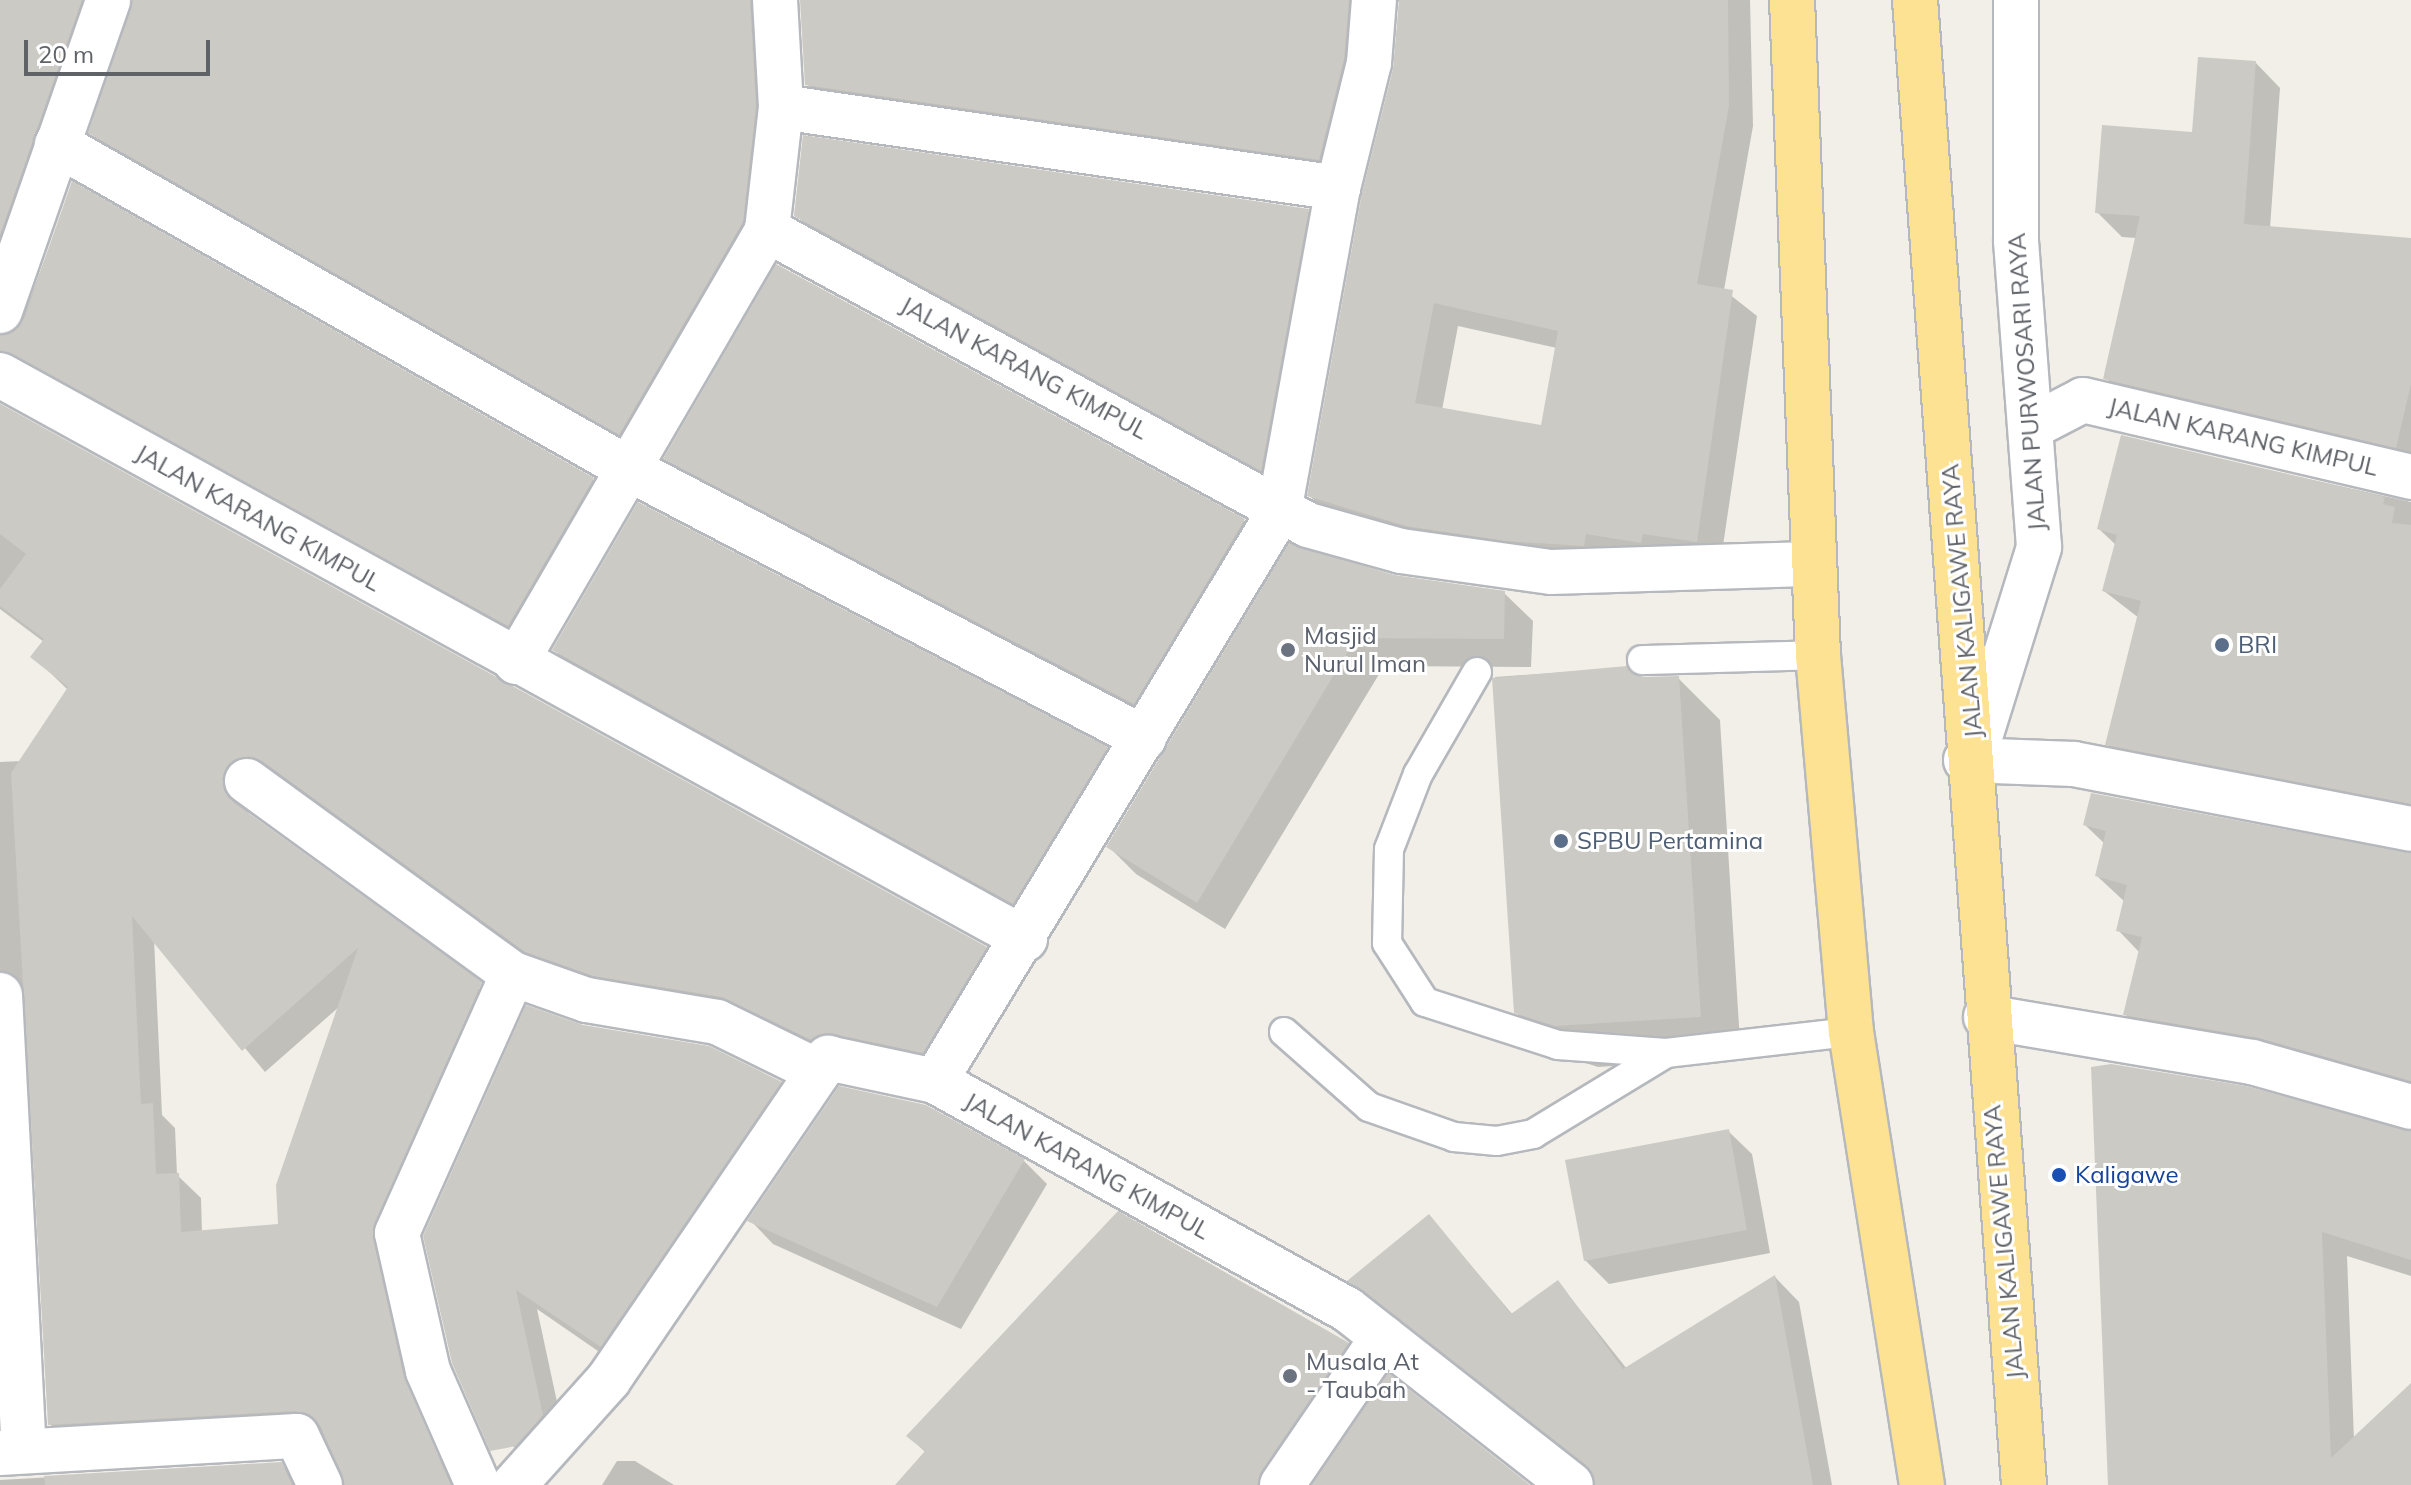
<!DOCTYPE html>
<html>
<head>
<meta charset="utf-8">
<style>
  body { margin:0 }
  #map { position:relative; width:2411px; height:1485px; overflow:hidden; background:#f1efe8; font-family:Mulish,sans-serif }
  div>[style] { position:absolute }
  .shadow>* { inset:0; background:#0003 }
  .building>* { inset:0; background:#cccac5 }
  .roads { filter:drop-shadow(2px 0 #b5b8bc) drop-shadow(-2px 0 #b5b8bc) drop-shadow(0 2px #b5b8bc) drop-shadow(0 -2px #b5b8bc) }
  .lane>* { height:28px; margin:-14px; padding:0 14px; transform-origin:14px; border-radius:14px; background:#fff }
  .street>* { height:44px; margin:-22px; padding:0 22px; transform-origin:22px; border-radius:22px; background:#fff }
  .highway>* { height:44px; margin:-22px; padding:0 22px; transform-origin:22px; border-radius:22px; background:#fde293 }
  .dots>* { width:22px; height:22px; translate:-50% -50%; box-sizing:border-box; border:4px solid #fff; border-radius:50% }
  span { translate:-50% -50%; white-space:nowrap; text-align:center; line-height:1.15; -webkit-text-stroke:6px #fff; paint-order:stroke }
  .street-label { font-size:24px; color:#5f6368 }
  .worship-label { font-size:24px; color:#5b616d }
  .left { translate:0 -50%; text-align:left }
  .service-label { font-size:24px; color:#4e5e75 }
  .transit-label { font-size:24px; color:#164399 }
  .scale { position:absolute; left:24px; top:40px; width:186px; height:36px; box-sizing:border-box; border:4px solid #5f6368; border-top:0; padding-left:10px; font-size:24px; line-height:28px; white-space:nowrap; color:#5f6368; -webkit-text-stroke:6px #fff; paint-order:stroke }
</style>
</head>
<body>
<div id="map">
  <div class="shadow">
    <i style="clip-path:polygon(0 0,128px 0,0 321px)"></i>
    <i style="clip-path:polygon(132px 0,782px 0,765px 245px,642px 456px,113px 155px,91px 132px)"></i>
    <i style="clip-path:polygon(evenodd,802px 0,1750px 0,1753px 126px,1724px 290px,1757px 316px,1720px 566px,1608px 569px,1334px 520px,1309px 495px,1396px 66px,1401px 2px,1389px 1px,1343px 183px,831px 109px,807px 84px,802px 0,1458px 326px,1557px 348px,1543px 427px,1442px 410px,1458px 326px)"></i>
    <i style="clip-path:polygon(2256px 63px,2280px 88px,2270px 228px,2411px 240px,2411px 469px,2131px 403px,2106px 378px,2137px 238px,2122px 237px,2097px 212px,2194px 134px)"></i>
    <i style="clip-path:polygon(73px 184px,593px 480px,615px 502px,531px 647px,0 393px,0 335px,18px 331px)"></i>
    <i style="clip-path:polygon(1308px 211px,1331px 234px,1284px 492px,820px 239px,796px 215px)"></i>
    <i style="clip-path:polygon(777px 266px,1244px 521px,1266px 543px,1156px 725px,687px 480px,666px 458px)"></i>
    <i style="clip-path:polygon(evenodd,0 404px,986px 948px,1008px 971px,946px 1074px,835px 1062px,549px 974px,244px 803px,250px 817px,503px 1007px,396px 1247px,424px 1395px,344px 1346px,462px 1485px,344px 1485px,324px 1436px,72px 1447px,50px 1424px,27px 995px,10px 995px,0 1014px,0 762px,22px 761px,68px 690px,33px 656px,44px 642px,0 609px,0 404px,154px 939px,265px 1072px,340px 1006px,280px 1225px,202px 1233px,201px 1198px,177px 1175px,175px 1128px,162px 1115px,154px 939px)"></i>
    <i style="clip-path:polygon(2122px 437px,2411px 502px,2411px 823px,2132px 769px,2107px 744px,2139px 618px,2104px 591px,2116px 545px,2099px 529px)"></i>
    <i style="clip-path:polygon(1394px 577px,1504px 593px,1533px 621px,1531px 667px,1384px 666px,1225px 929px,1136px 874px,1108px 846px)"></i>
    <i style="clip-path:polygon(554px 650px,1106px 749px,1126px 769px,1034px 922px,574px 670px)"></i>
    <i style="clip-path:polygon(1626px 668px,1641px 679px,1678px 678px,1720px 720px,1741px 1058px,1598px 1067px,1558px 1054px,1516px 1012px,1495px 677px)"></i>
    <i style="clip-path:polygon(2085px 825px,2411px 854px,2411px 1098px,2150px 1039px,2125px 1014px,2140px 953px,2118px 930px,2125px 902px,2097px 876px,2105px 844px)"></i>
    <i style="clip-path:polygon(582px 1027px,781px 1083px,803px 1106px,624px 1369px,537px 1309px,565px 1439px,540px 1467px,479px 1420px)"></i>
    <i style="clip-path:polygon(2093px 1068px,2411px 1131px,2411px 1276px,2347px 1256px,2354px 1439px,2411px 1385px,2411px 1485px,2110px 1485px)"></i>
    <i style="clip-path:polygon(1728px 1131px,1752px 1154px,1770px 1253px,1609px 1284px,1585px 1260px)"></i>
    <i style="clip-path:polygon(1024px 1161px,1047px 1184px,961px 1329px,773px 1244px,750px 1220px)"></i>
    <i style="clip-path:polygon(1429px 1216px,1513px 1315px,1558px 1282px,1627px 1369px,1775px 1277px,1799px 1302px,1832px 1485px,1595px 1485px,1596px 1476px,1350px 1281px)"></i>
    <i style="clip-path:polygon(1348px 1344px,1372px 1369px,1293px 1485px,897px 1485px,926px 1453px,909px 1436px)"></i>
    <i style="clip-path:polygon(617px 1461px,635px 1461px,674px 1485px,602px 1485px)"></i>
    <i style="clip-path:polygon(281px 1464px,302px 1485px,0 1485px,0 1480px)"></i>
  </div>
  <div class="building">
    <i style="clip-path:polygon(0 0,82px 0,0 235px)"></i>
    <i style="clip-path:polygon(132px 0,750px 0,756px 106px,743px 222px,619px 435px,88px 133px)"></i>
    <i style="clip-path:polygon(800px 0,1349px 0,1344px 59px,1319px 160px,805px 85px)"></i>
    <i style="clip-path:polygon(evenodd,1399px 0,1728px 0,1729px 106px,1697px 284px,1733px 290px,1697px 542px,1643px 534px,1641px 543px,1586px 534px,1584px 546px,1506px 541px,1406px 526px,1307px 496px,1362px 193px,1393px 69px,1399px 0,1434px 303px,1558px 331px,1541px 425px,1415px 403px,1434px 303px)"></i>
    <i style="clip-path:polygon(2198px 57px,2256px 61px,2244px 224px,2411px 238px,2411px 384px,2396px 448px,2103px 379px,2140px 216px,2095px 213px,2102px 125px,2192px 132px)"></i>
    <i style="clip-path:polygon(803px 135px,1309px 209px,1261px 471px,794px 216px)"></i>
    <i style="clip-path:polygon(72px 181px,594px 478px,508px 626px,0 350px,0 335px,24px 319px)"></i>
    <i style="clip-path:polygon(776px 264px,1245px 519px,1134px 704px,663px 459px)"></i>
    <i style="clip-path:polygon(evenodd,0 404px,987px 947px,923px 1053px,833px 1034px,811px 1040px,722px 997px,593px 976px,525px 952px,262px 761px,249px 756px,227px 766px,222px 779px,232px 801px,482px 982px,373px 1238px,404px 1377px,451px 1485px,345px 1485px,320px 1425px,296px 1411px,48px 1425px,11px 773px,68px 687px,30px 657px,44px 639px,0 606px,0 589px,26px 554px,0 534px,0 404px,132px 916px,242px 1051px,358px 948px,276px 1185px,278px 1224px,181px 1232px,179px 1173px,156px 1174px,153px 1103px,141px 1104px,132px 916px)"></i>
    <i style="clip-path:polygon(2121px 435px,2385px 497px,2383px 504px,2395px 507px,2392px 523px,2411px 525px,2411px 804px,2105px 745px,2141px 601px,2102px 591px,2117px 535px,2097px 529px)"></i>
    <i style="clip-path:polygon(638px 502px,1108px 747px,1013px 904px,552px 650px)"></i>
    <i style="clip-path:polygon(1289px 543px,1394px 575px,1505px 591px,1504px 639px,1356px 638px,1197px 903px,1106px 847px)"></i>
    <i style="clip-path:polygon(1627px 666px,1642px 677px,1679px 676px,1701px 1017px,1555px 1026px,1514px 1013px,1492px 678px)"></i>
    <i style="clip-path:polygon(2091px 793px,2411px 853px,2411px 1081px,2259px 1038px,2123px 1015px,2142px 937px,2116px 931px,2127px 885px,2095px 876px,2106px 831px,2083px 825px)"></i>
    <i style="clip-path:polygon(526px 1005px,583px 1025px,709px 1046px,782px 1082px,601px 1347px,516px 1290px,543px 1415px,516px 1446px,490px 1451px,452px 1363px,423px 1236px)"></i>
    <i style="clip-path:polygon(2111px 1064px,2246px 1086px,2411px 1131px,2411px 1260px,2322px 1232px,2331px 1458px,2411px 1383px,2411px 1485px,2108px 1485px,2091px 1067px)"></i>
    <i style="clip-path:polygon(839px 1086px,926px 1105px,1025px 1159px,937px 1307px,747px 1221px)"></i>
    <i style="clip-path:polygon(1729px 1129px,1747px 1230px,1584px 1261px,1565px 1160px)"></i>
    <i style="clip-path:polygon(1118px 1211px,1349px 1343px,1257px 1485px,895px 1485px,925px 1451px,906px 1436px)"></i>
    <i style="clip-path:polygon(1429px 1214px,1511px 1314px,1558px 1280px,1623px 1369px,1775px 1275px,1813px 1485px,1595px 1485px,1586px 1465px,1347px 1281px)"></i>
    <i style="clip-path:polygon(1388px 1373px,1530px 1485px,1312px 1485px)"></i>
    <i style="clip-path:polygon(282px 1462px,292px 1485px,45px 1485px,44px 1476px)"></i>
  </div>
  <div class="roads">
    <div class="lane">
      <i style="left:1642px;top:660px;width:176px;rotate:-1.6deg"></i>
      <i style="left:1477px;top:672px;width:118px;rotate:120deg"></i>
      <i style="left:1418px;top:774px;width:80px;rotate:111.1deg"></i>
      <i style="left:1389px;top:849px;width:94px;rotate:91.2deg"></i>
      <i style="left:1387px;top:943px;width:70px;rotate:57.2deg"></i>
      <i style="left:1425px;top:1002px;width:140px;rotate:17.9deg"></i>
      <i style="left:1558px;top:1045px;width:108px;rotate:4.2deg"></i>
      <i style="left:1666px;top:1053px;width:186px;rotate:-6.5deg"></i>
      <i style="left:1284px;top:1032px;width:113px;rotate:41.4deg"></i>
      <i style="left:1369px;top:1107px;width:90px;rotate:19.4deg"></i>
      <i style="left:1454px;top:1137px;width:43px;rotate:5.3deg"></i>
      <i style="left:1497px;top:1141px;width:37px;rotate:-11deg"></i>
      <i style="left:1533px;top:1134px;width:156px;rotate:-31.3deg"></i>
    </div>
    <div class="street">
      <i style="left:781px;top:107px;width:563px;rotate:8.27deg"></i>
      <i style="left:57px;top:144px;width:658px;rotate:29.6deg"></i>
      <i style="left:629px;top:469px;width:581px;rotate:27.58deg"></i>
      <i style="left:767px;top:230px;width:616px;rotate:28.6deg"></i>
      <i style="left:1308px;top:525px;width:97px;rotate:15.6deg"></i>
      <i style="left:1401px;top:551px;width:151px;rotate:8deg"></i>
      <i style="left:1551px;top:572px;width:260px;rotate:-1.8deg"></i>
      <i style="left:0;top:311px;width:329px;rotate:-70.8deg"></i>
      <i style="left:0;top:375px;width:1170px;rotate:28.82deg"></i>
      <i style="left:2033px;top:426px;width:56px;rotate:-27.5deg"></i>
      <i style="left:2083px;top:400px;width:337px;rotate:13.2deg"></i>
      <i style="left:516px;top:662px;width:500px;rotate:-59.8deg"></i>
      <i style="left:767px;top:230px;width:124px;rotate:-83.5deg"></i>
      <i style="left:781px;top:107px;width:107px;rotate:-93.2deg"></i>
      <i style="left:1975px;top:753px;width:216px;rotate:-72.7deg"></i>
      <i style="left:2039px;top:547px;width:308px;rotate:-94.3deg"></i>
      <i style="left:2016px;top:240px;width:240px;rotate:-90deg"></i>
      <i style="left:1966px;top:760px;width:108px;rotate:2.1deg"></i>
      <i style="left:2074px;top:764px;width:343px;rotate:10.9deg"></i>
      <i style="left:247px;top:781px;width:329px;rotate:36deg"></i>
      <i style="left:513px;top:974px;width:78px;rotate:19.4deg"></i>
      <i style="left:587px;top:1000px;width:132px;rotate:9.6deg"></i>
      <i style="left:717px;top:1022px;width:107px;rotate:26.1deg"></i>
      <i style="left:0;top:995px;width:456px;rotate:87deg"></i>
      <i style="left:1986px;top:1017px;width:270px;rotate:9.6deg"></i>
      <i style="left:2252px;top:1062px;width:165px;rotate:15.8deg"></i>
      <i style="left:935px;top:1081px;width:665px;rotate:-58.84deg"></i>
      <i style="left:1279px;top:512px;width:329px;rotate:-79.7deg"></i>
      <i style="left:1338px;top:188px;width:129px;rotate:-76.1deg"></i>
      <i style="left:1369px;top:63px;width:63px;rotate:-85.5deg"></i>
      <i style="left:0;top:1453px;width:297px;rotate:-3.3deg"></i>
      <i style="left:297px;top:1436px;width:54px;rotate:64.9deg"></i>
      <i style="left:478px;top:1485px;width:124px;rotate:-113.7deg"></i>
      <i style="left:428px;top:1371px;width:141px;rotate:-102.7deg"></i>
      <i style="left:397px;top:1233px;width:284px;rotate:-65.9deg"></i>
      <i style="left:514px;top:1485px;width:142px;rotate:-48.1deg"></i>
      <i style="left:609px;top:1379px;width:389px;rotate:-55.7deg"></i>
      <i style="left:828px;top:1058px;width:109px;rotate:12.1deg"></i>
      <i style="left:935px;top:1081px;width:472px;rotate:29deg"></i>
      <i style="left:1348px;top:1310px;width:283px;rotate:38.1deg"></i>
      <i style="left:1282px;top:1485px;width:179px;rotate:-55.7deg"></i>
    </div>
    <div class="highway">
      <i style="left:1792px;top:0;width:656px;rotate:87.73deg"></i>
      <i style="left:1818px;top:655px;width:378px;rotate:85deg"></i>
      <i style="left:1851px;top:1032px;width:459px;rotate:81.1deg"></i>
      <i style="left:1915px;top:0;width:1489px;rotate:85.8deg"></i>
    </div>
  </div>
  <div class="dots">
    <i style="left:2222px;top:645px;background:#5c6f8a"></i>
    <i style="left:1288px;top:650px;background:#6b7280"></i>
    <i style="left:1561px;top:841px;background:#5c6f8a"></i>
    <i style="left:2059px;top:1175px;background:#1a4fb4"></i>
    <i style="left:1290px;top:1376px;background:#6b7280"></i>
  </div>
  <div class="street-label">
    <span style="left:1024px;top:368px;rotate:28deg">JALAN KARANG KIMPUL</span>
    <span style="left:2027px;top:382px;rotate:-94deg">JALAN PURWOSARI RAYA</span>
    <span style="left:2243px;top:437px;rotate:13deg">JALAN KARANG KIMPUL</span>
    <span style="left:258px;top:518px;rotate:29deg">JALAN KARANG KIMPUL</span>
    <span style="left:1962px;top:601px;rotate:-95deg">JALAN KALIGAWE RAYA</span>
    <span style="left:1087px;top:1166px;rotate:29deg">JALAN KARANG KIMPUL</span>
    <span style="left:2004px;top:1242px;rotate:-95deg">JALAN KALIGAWE RAYA</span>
  </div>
  <div class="worship-label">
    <span class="left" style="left:1304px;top:650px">Masjid<br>Nurul Iman</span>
    <span class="left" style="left:1306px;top:1376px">Musala At<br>- Taubah</span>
  </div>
  <div class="service-label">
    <span class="left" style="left:2238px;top:645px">BRI</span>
    <span class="left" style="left:1577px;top:841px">SPBU Pertamina</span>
  </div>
  <div class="transit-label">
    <span class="left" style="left:2075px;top:1175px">Kaligawe</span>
  </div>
  <div class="scale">20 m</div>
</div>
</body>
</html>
